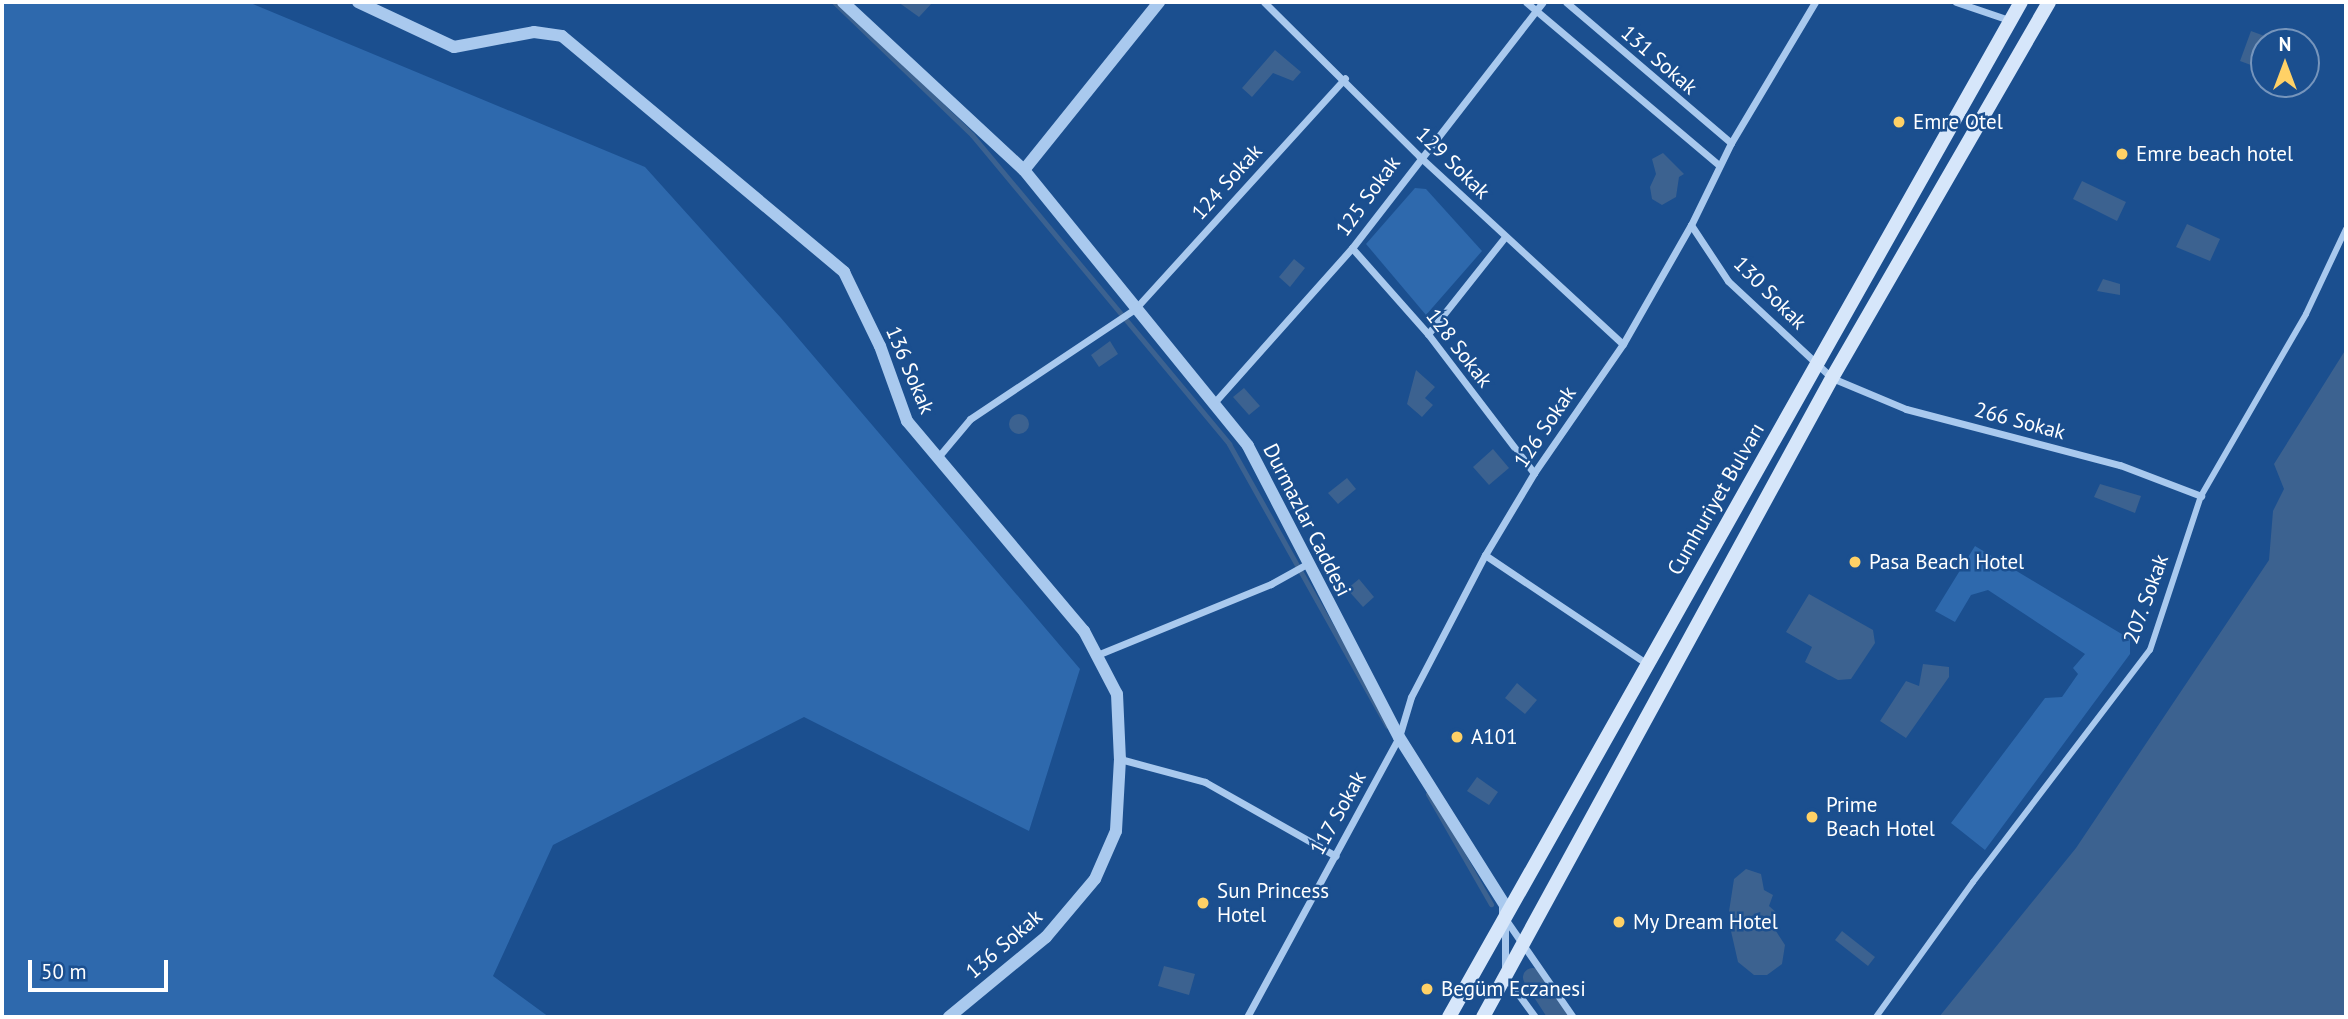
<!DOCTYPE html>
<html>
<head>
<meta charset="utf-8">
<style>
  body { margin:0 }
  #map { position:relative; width:2348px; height:1019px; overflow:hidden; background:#1b4f8f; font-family:"PT Sans",sans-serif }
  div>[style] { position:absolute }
  .green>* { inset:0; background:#2e69ad }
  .water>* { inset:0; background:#3c6290 }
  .round { border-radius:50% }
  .stream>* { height:5px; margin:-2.5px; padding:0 2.5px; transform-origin:2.5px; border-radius:2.5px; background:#3c6290 }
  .canal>* { height:19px; margin:-9.5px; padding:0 9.5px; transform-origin:9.5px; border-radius:9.5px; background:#3c6290 }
  .pedestrian>* { height:6px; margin:-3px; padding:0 3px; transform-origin:3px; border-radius:3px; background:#a9c9ee }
  .minor>* { height:7px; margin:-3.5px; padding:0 3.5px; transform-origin:3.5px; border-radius:3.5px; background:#a9c9ee }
  .tertiary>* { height:12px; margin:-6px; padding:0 6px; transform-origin:6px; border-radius:6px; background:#a9c9ee }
  .secondary>* { height:14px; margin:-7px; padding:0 7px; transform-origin:7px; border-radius:7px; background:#d6e6fa }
  .dots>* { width:19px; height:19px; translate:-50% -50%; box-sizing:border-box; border:4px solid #1b4f8f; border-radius:50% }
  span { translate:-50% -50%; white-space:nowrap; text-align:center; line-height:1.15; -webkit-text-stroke:5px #1b4f8f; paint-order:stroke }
  .street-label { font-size:21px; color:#fff }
  .poi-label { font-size:21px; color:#fff }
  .left { translate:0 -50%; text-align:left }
  .frame { position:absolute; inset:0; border:4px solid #fff; pointer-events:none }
  .north { position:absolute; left:2250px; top:28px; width:70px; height:70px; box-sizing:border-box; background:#1b4f8f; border:2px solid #7695bc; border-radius:50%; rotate:0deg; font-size:19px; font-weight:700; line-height:28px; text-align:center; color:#fff }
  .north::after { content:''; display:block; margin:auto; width:24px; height:32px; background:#ffd166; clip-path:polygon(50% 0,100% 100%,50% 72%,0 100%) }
  .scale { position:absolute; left:28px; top:960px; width:140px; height:32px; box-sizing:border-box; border:4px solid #fff; border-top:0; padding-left:9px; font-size:21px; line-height:24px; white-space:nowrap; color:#fff; -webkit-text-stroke:5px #1b4f8f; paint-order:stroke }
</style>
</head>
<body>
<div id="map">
  <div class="green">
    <i style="clip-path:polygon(2px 2px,248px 2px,645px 167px,781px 318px,1080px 669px,1029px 831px,804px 717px,553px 845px,493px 976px,549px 1017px,2px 1017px)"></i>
    <i style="clip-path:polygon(1415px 188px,1426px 189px,1482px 251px,1426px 315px,1366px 244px)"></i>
    <i style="clip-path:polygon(1975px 546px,2130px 639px,2130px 654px,1985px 850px,1951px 823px,2045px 698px,2062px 697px,2078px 674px,2073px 668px,2085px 654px,1988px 590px,1971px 595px,1955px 622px,1935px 611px)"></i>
  </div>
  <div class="water">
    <i style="clip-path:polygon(898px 2px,933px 2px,919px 17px)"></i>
    <i style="clip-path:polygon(2251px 31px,2270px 38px,2264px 42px,2259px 68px,2240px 61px)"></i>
    <i style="clip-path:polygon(1275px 50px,1301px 72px,1293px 81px,1273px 73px,1252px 97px,1242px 88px)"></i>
    <i style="clip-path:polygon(1663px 153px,1684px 174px,1679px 177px,1676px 197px,1662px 205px,1652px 199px,1650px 187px,1656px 174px,1652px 159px)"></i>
    <i style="clip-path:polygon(2082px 181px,2126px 202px,2117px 221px,2073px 199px)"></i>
    <i style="clip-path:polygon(2187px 224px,2220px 239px,2210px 261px,2176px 247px)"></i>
    <i style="clip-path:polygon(1294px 259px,1305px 268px,1290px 287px,1279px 277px)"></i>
    <i style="clip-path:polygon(2103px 279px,2120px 284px,2120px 295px,2097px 291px)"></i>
    <i style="clip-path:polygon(1110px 341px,1118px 354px,1099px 367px,1091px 355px)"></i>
    <i style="clip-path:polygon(2346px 349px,2346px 1017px,1939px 1017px,2076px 848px,2269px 560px,2273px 511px,2284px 489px,2274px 464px)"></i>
    <i style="clip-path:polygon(1416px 370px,1435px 387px,1425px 398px,1433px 405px,1422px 417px,1407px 404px)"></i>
    <i style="clip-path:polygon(1244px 388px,1260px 406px,1249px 415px,1233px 397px)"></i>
    <i class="round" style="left:1009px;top:414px;width:20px;height:20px"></i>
    <i style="clip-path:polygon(1493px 449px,1509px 468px,1489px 485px,1473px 467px)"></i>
    <i style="clip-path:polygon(1347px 478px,1356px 489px,1338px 504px,1328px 493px)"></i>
    <i style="clip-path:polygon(2100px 484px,2141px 496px,2135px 513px,2094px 497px)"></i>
    <i style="clip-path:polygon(1359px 579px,1374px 597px,1363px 607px,1347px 589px)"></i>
    <i style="clip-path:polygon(1809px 594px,1873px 630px,1875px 643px,1851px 679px,1838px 680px,1805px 662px,1812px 647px,1786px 632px)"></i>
    <i style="clip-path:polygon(1923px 664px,1949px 667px,1949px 677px,1906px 738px,1880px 721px,1906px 681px,1919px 686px)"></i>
    <i style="clip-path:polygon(1517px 683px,1537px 700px,1525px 714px,1505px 698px)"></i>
    <i style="clip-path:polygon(1477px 777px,1498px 792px,1489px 805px,1467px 791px)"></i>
    <i style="clip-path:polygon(1746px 869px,1761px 874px,1764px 890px,1773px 895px,1769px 906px,1778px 914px,1772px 925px,1785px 945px,1782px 964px,1767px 975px,1754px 975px,1738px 962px,1728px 918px,1734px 879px)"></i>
    <i style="clip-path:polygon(1842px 931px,1875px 957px,1868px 966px,1835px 940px)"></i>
    <i style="clip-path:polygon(1164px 966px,1195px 974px,1189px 995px,1158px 986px)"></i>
  </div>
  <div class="stream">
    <i style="left:834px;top:2px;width:192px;rotate:43.9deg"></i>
    <i style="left:972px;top:135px;width:402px;rotate:50.2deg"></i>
    <i style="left:1229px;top:444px;width:323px;rotate:60.7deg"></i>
    <i style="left:1428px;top:794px;width:127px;rotate:60.2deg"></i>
  </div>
  <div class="canal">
    <i style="left:1532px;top:977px;width:48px;rotate:57deg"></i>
  </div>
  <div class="pedestrian">
    <i style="left:1876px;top:1017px;width:166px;rotate:-54.3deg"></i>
    <i style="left:1973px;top:882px;width:292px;rotate:-52.7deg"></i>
    <i style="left:2150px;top:650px;width:162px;rotate:-71.7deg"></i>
    <i style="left:2201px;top:496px;width:210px;rotate:-60deg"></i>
    <i style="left:2306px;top:314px;width:94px;rotate:-64.8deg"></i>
  </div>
  <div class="minor">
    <i style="left:1264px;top:2px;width:218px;rotate:44.8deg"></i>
    <i style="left:1419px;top:156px;width:277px;rotate:42.7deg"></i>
    <i style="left:1526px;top:2px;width:253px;rotate:40.2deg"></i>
    <i style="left:1566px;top:2px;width:217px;rotate:40.5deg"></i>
    <i style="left:1956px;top:2px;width:56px;rotate:18.8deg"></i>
    <i style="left:1691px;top:225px;width:67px;rotate:56.5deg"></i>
    <i style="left:1728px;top:281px;width:142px;rotate:43deg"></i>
    <i style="left:1832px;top:378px;width:80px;rotate:22.7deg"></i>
    <i style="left:1906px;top:409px;width:221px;rotate:14.7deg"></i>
    <i style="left:2120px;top:465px;width:87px;rotate:20.9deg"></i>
    <i style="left:1352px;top:248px;width:115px;rotate:48.5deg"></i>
    <i style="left:1428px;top:334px;width:175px;rotate:52.7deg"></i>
    <i style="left:1428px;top:334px;width:124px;rotate:-51.6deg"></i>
    <i style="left:1213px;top:404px;width:209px;rotate:-48.3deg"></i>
    <i style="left:1352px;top:248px;width:311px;rotate:-52.2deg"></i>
    <i style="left:939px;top:456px;width:48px;rotate:-50deg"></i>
    <i style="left:970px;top:419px;width:198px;rotate:-33.7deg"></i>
    <i style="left:1135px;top:309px;width:312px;rotate:-47.7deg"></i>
    <i style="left:1485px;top:555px;width:194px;rotate:33.9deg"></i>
    <i style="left:1097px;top:655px;width:188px;rotate:-22.2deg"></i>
    <i style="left:1271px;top:584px;width:41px;rotate:-29.1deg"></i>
    <i style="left:1120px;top:759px;width:88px;rotate:15.1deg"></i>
    <i style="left:1205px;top:782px;width:150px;rotate:29.5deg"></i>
    <i style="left:1506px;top:920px;width:118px;rotate:55.4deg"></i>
    <i style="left:1505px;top:924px;width:52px;rotate:90deg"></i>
    <i style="left:1505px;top:976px;width:51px;rotate:53.8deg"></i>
    <i style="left:1247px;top:1017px;width:319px;rotate:-61.5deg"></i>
    <i style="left:1399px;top:737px;width:42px;rotate:-73.3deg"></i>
    <i style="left:1411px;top:697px;width:160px;rotate:-62.5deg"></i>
    <i style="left:1485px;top:555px;width:96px;rotate:-59.1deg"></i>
    <i style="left:1534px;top:473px;width:157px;rotate:-55.4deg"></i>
    <i style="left:1623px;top:344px;width:137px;rotate:-60.3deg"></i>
    <i style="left:1691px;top:225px;width:91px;rotate:-64deg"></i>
    <i style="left:1731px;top:143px;width:164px;rotate:-59.2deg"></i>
  </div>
  <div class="tertiary">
    <i style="left:358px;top:2px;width:106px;rotate:25.1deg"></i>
    <i style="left:454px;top:47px;width:81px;rotate:-10.6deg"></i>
    <i style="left:534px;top:32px;width:28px;rotate:8deg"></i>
    <i style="left:562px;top:36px;width:368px;rotate:39.9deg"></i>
    <i style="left:844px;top:272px;width:82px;rotate:64.1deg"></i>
    <i style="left:880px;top:346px;width:80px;rotate:70.2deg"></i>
    <i style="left:907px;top:421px;width:275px;rotate:49.9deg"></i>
    <i style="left:1084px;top:631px;width:71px;rotate:62.4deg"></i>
    <i style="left:1117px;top:694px;width:65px;rotate:87.4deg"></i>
    <i style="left:1120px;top:759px;width:72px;rotate:93.2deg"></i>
    <i style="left:1116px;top:831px;width:52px;rotate:113.6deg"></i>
    <i style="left:1095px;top:879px;width:76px;rotate:130.2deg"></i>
    <i style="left:1046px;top:937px;width:126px;rotate:140.5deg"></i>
    <i style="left:843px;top:2px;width:247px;rotate:42.9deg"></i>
    <i style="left:1024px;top:170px;width:355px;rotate:50.9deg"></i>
    <i style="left:1248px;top:446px;width:328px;rotate:62.6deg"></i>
    <i style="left:1399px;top:737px;width:199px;rotate:57.8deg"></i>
    <i style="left:1505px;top:905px;width:14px;rotate:90deg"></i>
    <i style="left:1024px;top:170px;width:216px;rotate:-51.2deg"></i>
  </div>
  <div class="secondary">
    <i style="left:1449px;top:1017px;width:1165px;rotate:-60.6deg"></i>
    <i style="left:1483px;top:1017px;width:728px;rotate:-61.36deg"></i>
    <i style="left:1832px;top:378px;width:434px;rotate:-60deg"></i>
  </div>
  <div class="dots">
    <i style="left:1899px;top:122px;background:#ffd166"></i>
    <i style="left:2122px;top:154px;background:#ffd166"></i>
    <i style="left:1855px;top:562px;background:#ffd166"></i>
    <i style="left:1457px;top:737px;background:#ffd166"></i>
    <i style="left:1812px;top:817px;background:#ffd166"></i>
    <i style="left:1203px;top:903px;background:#ffd166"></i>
    <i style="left:1619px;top:922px;background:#ffd166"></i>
    <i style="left:1427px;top:989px;background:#ffd166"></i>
  </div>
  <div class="street-label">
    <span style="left:1659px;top:60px;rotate:41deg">131 Sokak</span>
    <span style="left:1453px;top:163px;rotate:44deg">129 Sokak</span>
    <span style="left:1227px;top:182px;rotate:-48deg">124 Sokak</span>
    <span style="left:1368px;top:196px;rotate:-54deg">125 Sokak</span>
    <span style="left:1770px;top:293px;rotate:45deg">130 Sokak</span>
    <span style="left:1459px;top:348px;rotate:52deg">128 Sokak</span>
    <span style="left:910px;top:370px;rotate:67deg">136 Sokak</span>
    <span style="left:2020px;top:421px;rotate:15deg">266 Sokak</span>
    <span style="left:1545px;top:427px;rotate:-56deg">126 Sokak</span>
    <span style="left:1716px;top:499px;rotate:-60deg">Cumhuriyet Bulvarı</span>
    <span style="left:1307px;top:520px;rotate:63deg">Durmazlar Caddesi</span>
    <span style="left:2146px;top:599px;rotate:-70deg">207. Sokak</span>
    <span style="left:1338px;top:813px;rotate:-61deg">117 Sokak</span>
    <span style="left:1004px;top:944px;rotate:-41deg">136 Sokak</span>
  </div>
  <div class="poi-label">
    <span class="left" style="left:1913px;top:122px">Emre Otel</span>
    <span class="left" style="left:2136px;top:154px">Emre beach hotel</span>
    <span class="left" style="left:1869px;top:562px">Pasa Beach Hotel</span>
    <span class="left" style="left:1471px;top:737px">A101</span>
    <span class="left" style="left:1826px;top:817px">Prime<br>Beach Hotel</span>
    <span class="left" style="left:1217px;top:903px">Sun Princess<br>Hotel</span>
    <span class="left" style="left:1633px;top:922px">My Dream Hotel</span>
    <span class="left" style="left:1441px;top:989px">Begüm Eczanesi</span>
  </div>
  <div class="frame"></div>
  <div class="north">N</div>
  <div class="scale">50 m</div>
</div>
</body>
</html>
